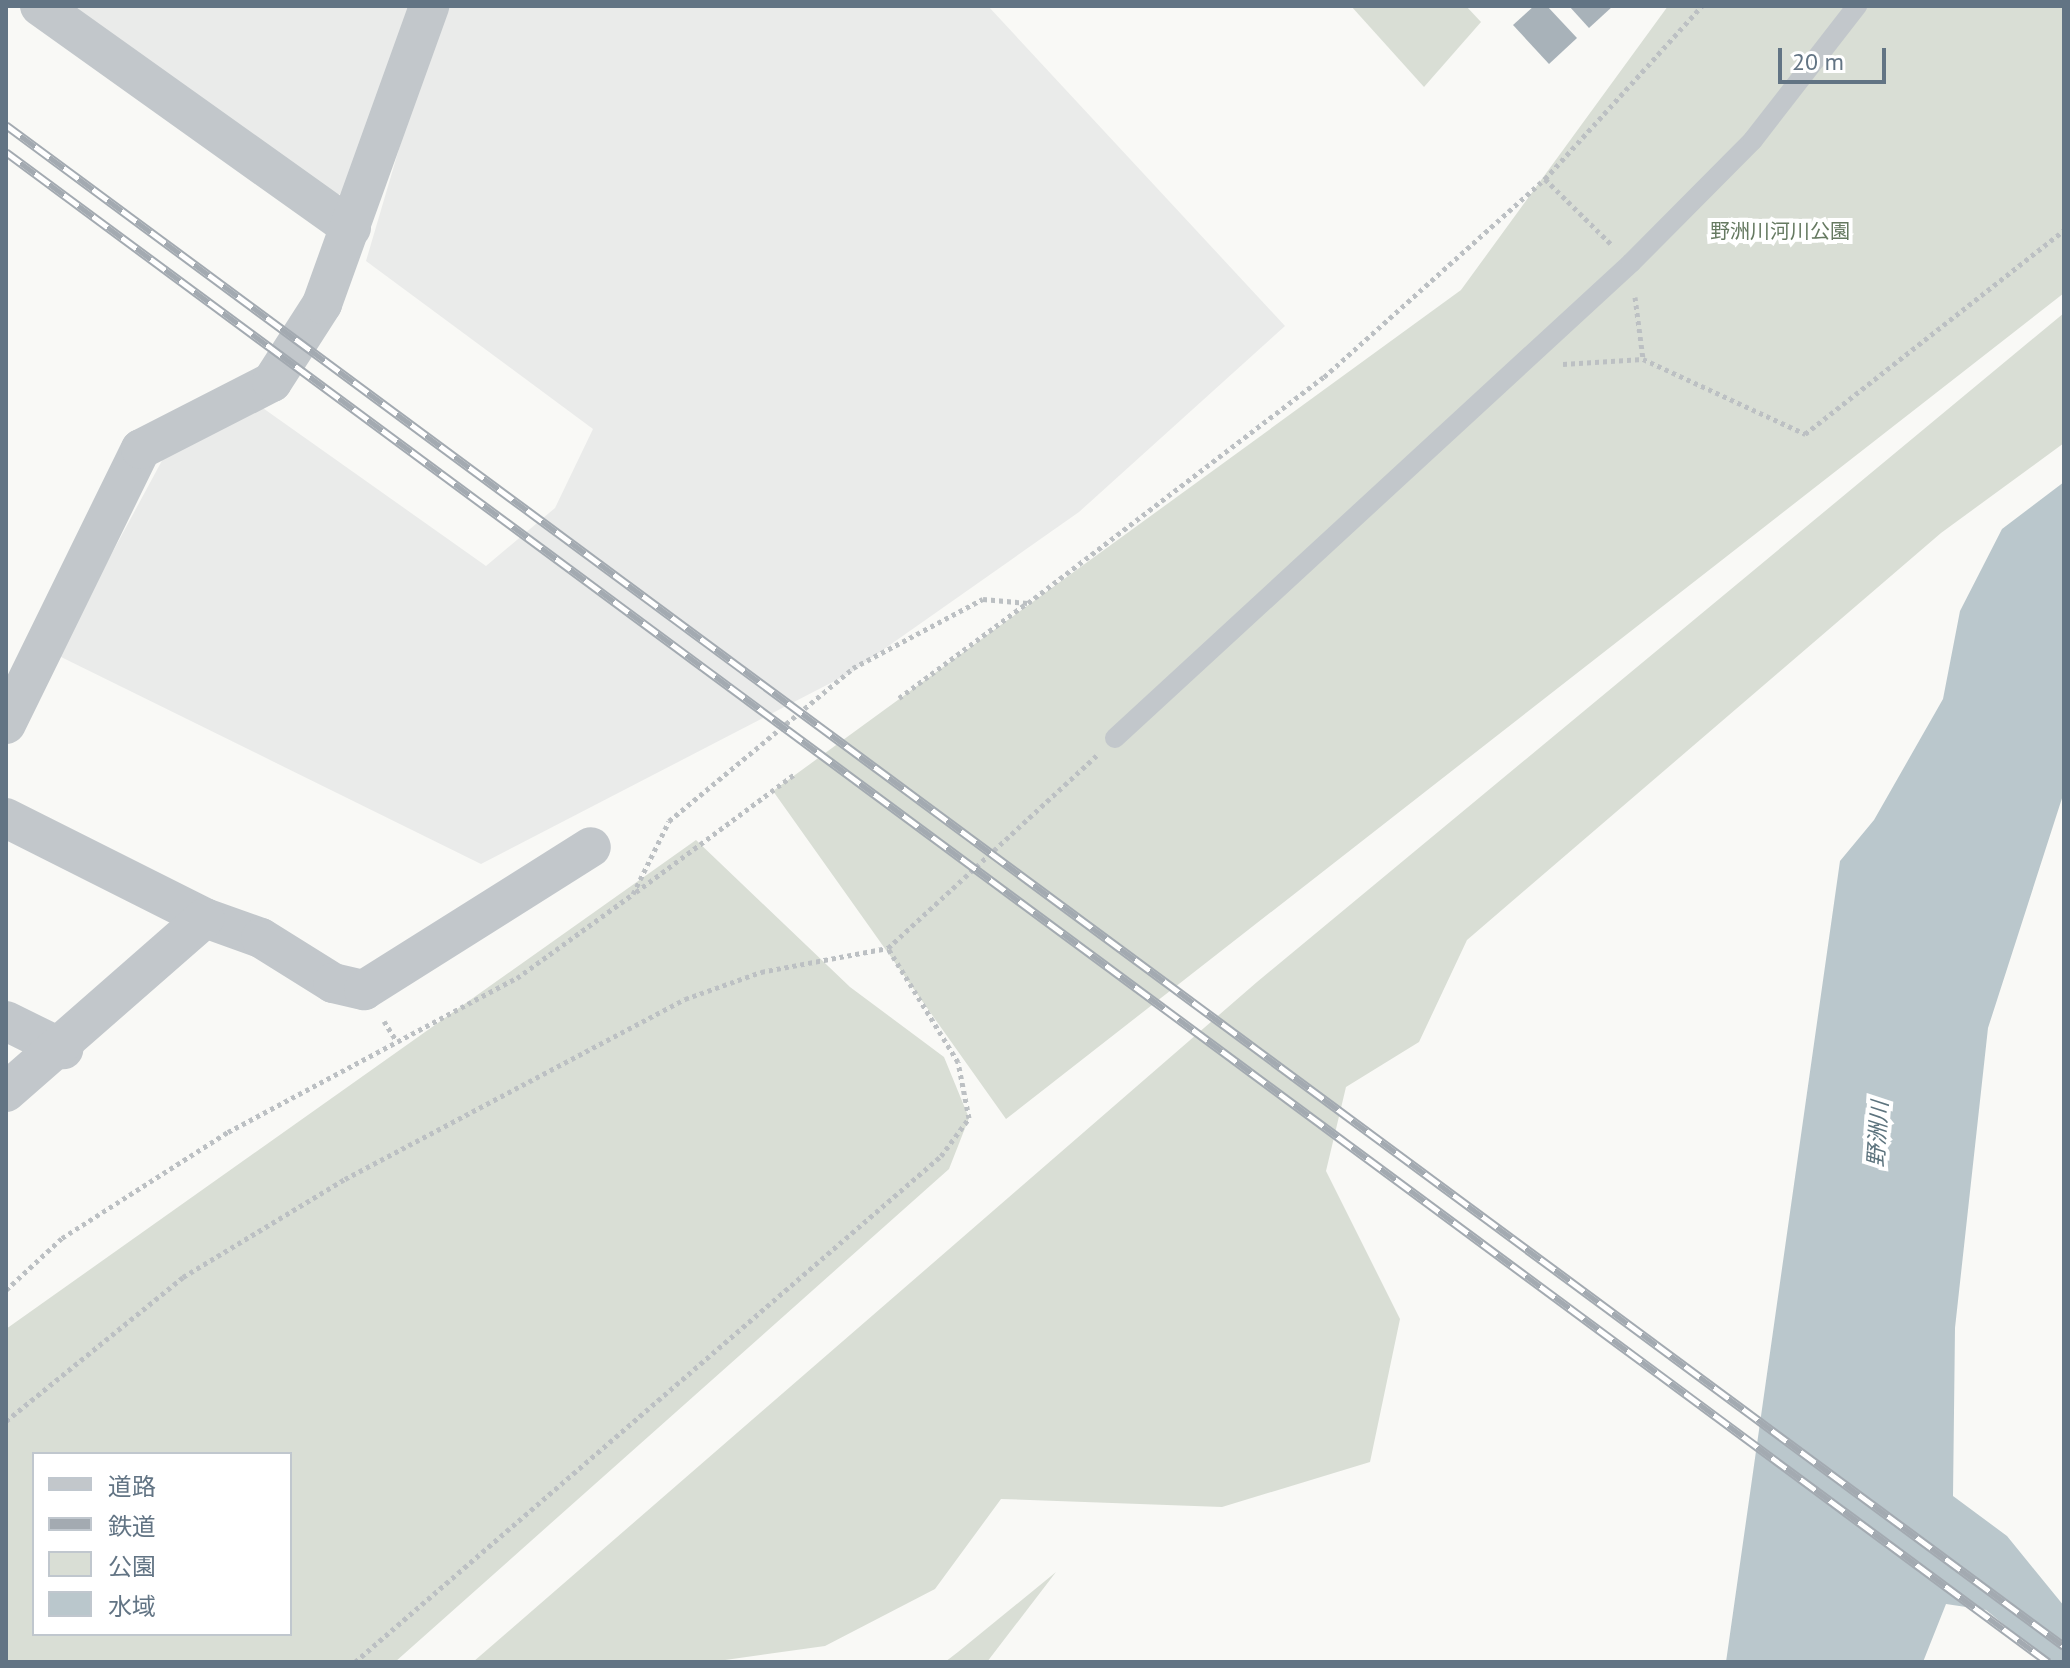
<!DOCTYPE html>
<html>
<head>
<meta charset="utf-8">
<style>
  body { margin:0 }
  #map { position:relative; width:2070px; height:1668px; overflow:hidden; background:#f9f9f6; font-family:"PT Sans","Noto Sans JP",sans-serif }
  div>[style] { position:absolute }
  .built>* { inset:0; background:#eaebea }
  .green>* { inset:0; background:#d9ded5 }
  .water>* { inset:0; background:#bac7cc }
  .building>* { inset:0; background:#a8b2b9 }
  .path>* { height:5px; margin-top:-2.5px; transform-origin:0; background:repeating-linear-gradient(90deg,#bcc0c3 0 4px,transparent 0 8px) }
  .lane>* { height:20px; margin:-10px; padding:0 10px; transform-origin:10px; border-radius:10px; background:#c2c7cb }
  .street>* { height:40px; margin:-20px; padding:0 20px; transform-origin:20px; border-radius:20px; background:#c2c7cb }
  .rail>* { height:9px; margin-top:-4.5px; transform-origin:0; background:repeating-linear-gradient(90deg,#fff 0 18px,#a3aab1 0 36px); box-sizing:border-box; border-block:2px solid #a3aab1 }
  span { translate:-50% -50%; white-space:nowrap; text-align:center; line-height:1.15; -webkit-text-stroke:8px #fff; paint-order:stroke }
  .park-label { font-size:20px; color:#667a61 }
  .water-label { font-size:22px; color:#5d747e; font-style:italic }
  .frame { position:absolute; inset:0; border:8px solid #627484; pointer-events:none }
  .legend { position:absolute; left:32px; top:1452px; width:260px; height:184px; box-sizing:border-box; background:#fff; border:2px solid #c0c7ce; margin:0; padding:10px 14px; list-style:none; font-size:24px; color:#627484 }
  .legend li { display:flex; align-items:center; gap:16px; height:40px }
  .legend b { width:40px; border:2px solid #c0c7ce }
  .scale { position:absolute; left:1778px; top:48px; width:108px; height:36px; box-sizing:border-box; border:4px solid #627484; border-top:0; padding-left:10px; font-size:24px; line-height:28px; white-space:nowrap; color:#627484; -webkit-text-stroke:6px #fff; paint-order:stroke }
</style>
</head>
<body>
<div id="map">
  <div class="built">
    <i style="clip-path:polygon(66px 6px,414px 6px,351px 190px,337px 195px)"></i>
    <i style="clip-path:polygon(441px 6px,988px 6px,1285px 326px,1079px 512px,850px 673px,481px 864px,57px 655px,165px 455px,260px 406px,486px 566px,555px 508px,593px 429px,366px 261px)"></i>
  </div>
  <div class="green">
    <i style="clip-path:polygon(1351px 6px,1466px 6px,1481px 22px,1424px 87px)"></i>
    <i style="clip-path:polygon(1668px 6px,2064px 6px,2064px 293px,1006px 1119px,773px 791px,1461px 290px)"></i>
    <i style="clip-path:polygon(2064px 313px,2064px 443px,1941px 533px,1467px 940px,1419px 1042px,1346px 1087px,1326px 1171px,1400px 1319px,1370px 1462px,1222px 1507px,1001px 1499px,935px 1589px,825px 1646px,711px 1662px,473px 1662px,1257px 982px)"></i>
    <i style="clip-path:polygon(evenodd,696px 840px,850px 987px,944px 1057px,969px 1118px,949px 1169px,395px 1662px,6px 1662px,6px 1329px,696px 840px,290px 1454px,290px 1634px,34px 1634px,34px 1454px,290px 1454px)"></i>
    <i style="clip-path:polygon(1056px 1572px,987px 1662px,945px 1662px,958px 1652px)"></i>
  </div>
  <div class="water">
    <i style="clip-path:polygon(2064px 482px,2064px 792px,1988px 1028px,1955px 1328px,1953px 1496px,2007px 1536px,2064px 1606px,2064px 1662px,2050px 1662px,1986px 1610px,1946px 1604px,1923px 1662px,1726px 1662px,1840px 861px,1874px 820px,1943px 699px,1960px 611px,2002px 529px)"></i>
  </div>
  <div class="building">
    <i style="clip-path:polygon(1534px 6px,1547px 6px,1577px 38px,1549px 64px,1513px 25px)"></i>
    <i style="clip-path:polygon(1569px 6px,1613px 6px,1589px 28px)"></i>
  </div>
  <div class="path">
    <i style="left:1545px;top:179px;width:93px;rotate:44.6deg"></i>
    <i style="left:1635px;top:297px;width:63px;rotate:82.6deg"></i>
    <i style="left:1563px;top:364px;width:80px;rotate:-3.6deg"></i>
    <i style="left:1643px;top:359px;width:179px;rotate:24.8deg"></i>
    <i style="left:1805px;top:434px;width:330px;rotate:-38.2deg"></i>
    <i style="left:899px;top:698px;width:159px;rotate:-36.6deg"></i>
    <i style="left:636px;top:892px;width:199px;rotate:-36.6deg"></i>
    <i style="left:384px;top:1021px;width:22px;rotate:58deg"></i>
    <i style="left:6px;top:1290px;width:76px;rotate:-42.9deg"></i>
    <i style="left:62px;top:1238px;width:197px;rotate:-32.6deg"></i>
    <i style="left:228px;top:1132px;width:327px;rotate:-28.1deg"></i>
    <i style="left:517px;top:978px;width:143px;rotate:-35.9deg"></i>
    <i style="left:633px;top:894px;width:81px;rotate:-63.7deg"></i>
    <i style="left:669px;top:821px;width:239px;rotate:-39.7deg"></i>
    <i style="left:853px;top:668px;width:147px;rotate:-28deg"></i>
    <i style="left:983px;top:599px;width:45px;rotate:5.1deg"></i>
    <i style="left:1028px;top:603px;width:372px;rotate:-37.4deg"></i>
    <i style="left:1324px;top:377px;width:297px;rotate:-41.9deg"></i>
    <i style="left:1545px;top:179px;width:234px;rotate:-47.8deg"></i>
    <i style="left:6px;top:1421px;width:228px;rotate:-39.1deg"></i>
    <i style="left:183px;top:1277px;width:189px;rotate:-31.2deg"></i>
    <i style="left:345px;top:1179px;width:385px;rotate:-27.9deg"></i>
    <i style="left:685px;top:999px;width:81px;rotate:-19.6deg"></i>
    <i style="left:761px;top:972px;width:129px;rotate:-10.7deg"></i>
    <i style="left:888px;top:948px;width:284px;rotate:-42.7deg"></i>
    <i style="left:355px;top:1662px;width:774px;rotate:-40.81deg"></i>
    <i style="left:941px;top:1156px;width:47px;rotate:-53.6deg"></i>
    <i style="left:969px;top:1118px;width:57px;rotate:-101.1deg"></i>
    <i style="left:958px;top:1062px;width:134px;rotate:-121.6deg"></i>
  </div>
  <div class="lane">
    <i style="left:1115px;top:738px;width:701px;rotate:-42.63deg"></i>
    <i style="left:1631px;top:263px;width:173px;rotate:-45.2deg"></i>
    <i style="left:1753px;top:140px;width:170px;rotate:-52.2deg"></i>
  </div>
  <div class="street">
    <i style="left:40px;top:6px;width:382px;rotate:35.5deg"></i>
    <i style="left:6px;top:724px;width:306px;rotate:-63.9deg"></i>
    <i style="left:141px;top:449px;width:147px;rotate:-27.1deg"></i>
    <i style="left:272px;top:382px;width:93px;rotate:-57.3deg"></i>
    <i style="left:322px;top:304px;width:317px;rotate:-70.2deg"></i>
    <i style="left:6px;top:818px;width:223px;rotate:26.7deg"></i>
    <i style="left:205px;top:918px;width:59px;rotate:19.7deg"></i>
    <i style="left:261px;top:938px;width:85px;rotate:32deg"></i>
    <i style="left:333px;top:983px;width:32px;rotate:13deg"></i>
    <i style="left:364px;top:990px;width:268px;rotate:-32.2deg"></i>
    <i style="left:6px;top:1021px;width:64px;rotate:26.2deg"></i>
    <i style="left:6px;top:1092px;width:264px;rotate:-41.2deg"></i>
  </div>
  <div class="rail">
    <i style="left:6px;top:125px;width:2559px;rotate:36.47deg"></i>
    <i style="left:6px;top:152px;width:2540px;rotate:36.48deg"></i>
  </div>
  <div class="park-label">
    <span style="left:1780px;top:231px">野洲川河川公園</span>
  </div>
  <div class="water-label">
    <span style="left:1878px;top:1134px;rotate:-86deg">野洲川</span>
  </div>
  <div class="frame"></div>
  <ul class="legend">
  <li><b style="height:10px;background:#c2c7cb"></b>道路</li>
  <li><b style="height:10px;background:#a3aab1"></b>鉄道</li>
  <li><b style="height:22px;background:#d9ded5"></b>公園</li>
  <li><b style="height:22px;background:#bac7cc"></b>水域</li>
  </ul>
  <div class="scale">20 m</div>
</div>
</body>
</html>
